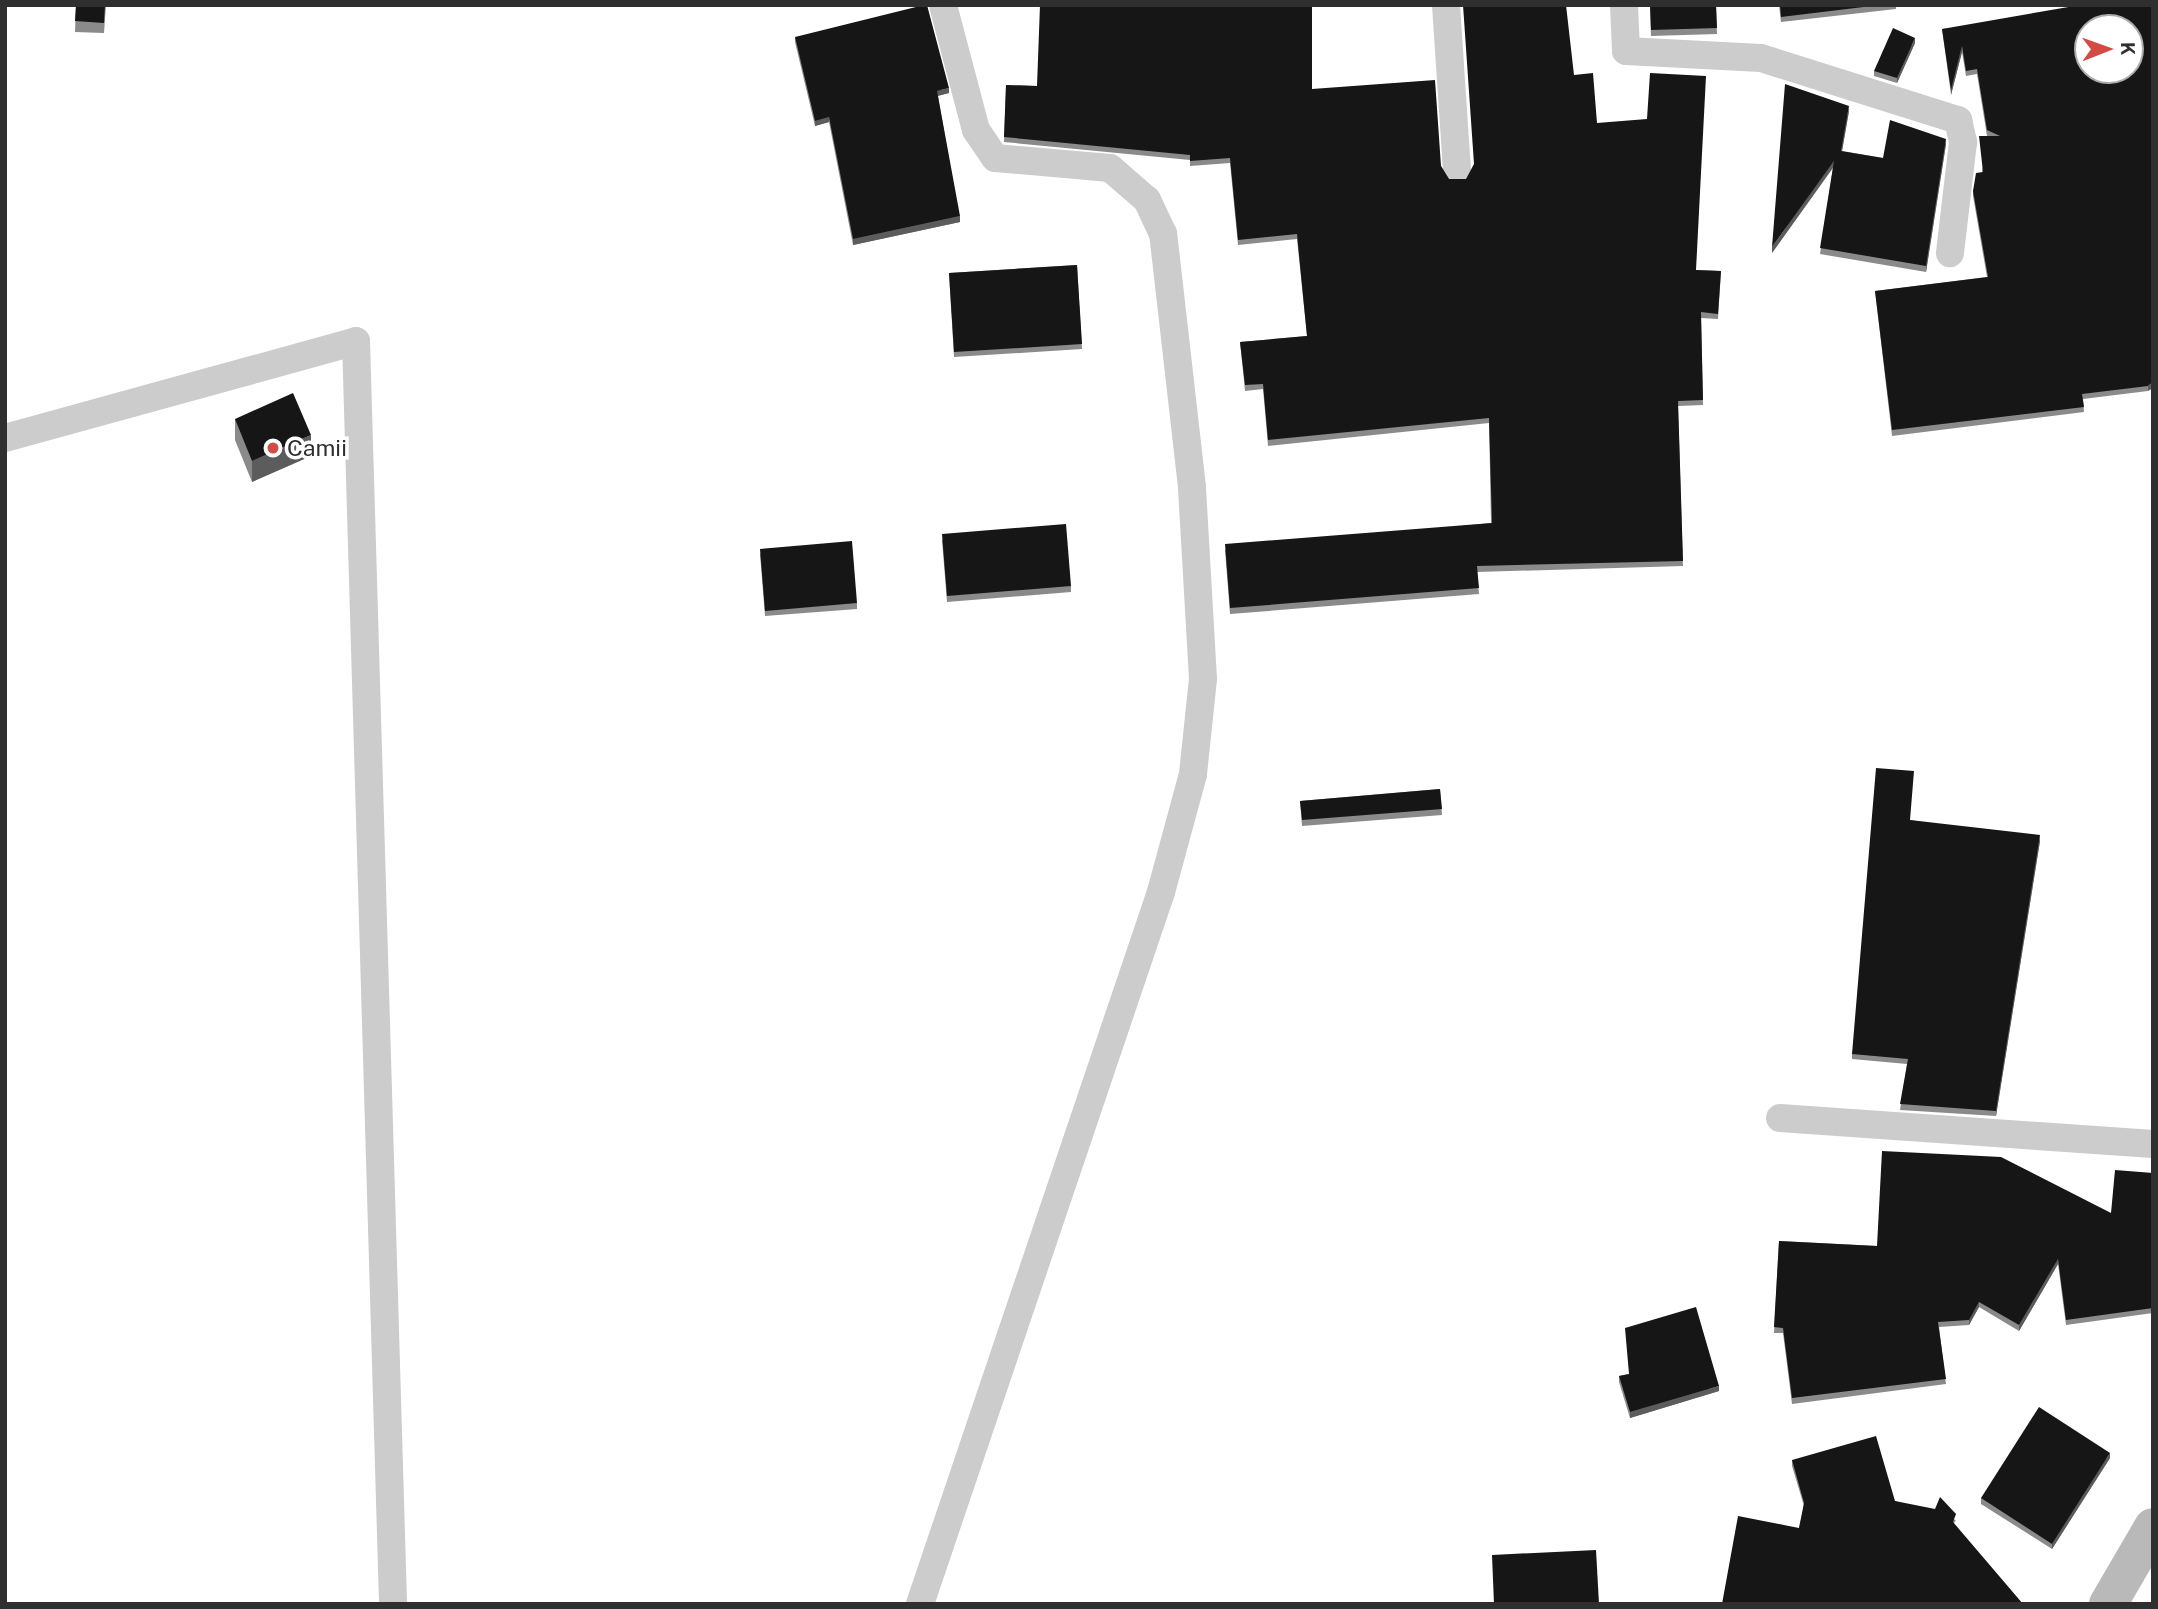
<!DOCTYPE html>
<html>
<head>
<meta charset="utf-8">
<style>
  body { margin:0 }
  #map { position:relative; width:2158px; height:1609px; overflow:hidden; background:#fff; font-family:"Public Sans",sans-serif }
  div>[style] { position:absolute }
  .street>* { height:28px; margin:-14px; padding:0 14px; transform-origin:14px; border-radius:14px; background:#ccc }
  .secondary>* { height:38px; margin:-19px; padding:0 19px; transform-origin:19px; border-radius:19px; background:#b9b9b9 }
  .wall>* { inset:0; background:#8a8a8a }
  .shaded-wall>* { inset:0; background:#5c5c5c }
  .building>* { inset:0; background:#161616 }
  .dots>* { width:19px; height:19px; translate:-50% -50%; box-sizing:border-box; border:4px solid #fff; border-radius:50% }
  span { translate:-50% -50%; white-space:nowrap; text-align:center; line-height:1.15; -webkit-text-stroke:7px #fff; paint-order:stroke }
  .poi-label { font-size:23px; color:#2f2f2f }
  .left { translate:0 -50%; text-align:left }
  .frame { position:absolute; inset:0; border:7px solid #2f2f2f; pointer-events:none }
  .north { position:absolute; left:2074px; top:14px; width:70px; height:70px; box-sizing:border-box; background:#fff; border:2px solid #acacac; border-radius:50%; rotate:89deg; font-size:19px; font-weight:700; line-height:28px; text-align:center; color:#2f2f2f }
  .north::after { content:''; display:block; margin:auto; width:24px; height:32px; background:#d24b45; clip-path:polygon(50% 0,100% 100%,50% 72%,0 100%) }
</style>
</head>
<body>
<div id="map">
  <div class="street">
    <i style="left:1446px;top:5px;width:165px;rotate:86.2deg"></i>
    <i style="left:1624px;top:5px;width:46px;rotate:87.5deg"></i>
    <i style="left:1626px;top:51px;width:135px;rotate:3deg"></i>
    <i style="left:1761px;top:58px;width:207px;rotate:17.5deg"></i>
    <i style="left:1958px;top:120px;width:23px;rotate:77deg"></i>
    <i style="left:1963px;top:142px;width:112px;rotate:96.7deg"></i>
    <i style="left:5px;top:438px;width:364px;rotate:-15.4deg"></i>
    <i style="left:356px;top:341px;width:1264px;rotate:88.32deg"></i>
    <i style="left:1780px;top:1118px;width:374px;rotate:4deg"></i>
    <i style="left:920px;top:1604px;width:752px;rotate:-71.3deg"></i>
    <i style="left:1161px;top:892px;width:122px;rotate:-74.8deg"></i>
    <i style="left:1193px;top:774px;width:96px;rotate:-84deg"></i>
    <i style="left:1203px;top:679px;width:192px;rotate:-93.3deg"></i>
    <i style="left:1192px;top:487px;width:255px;rotate:-96.5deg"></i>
    <i style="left:1163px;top:234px;width:38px;rotate:-115deg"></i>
    <i style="left:1147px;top:200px;width:49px;rotate:-139.1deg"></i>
    <i style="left:1110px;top:168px;width:115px;rotate:-175deg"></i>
    <i style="left:995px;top:158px;width:34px;rotate:-124deg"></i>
    <i style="left:976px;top:130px;width:129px;rotate:-104.8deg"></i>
  </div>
  <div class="secondary">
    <i style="left:2108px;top:1604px;width:89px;rotate:-59.7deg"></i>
  </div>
  <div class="wall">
    <i style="clip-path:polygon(76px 5px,106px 5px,104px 33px,75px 32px)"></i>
    <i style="clip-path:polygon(1650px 5px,1716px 5px,1717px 34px,1651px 36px)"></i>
    <i style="clip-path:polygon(1779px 5px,1896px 5px,1896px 9px,1781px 22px)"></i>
    <i style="clip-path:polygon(2153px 5px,2148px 391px,2083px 399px,2084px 412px,1892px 436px,1875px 291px,1987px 277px,1973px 196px,1973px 191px,1982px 172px,1987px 136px,1977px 74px,1966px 76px,1962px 52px,1951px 95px,1942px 29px)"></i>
    <i style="clip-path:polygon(795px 37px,949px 93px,938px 96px,960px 222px,853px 245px,829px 122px,815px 126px,795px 42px)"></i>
    <i style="clip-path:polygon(1915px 43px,1897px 83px,1874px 76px,1874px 71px)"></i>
    <i style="clip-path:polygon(1574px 75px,1597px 123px,1696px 270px,1721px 271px,1718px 319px,1701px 318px,1703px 405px,1678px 406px,1683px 566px,1477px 572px,1479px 594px,1230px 614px,1225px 550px,1491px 523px,1489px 423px,1268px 446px,1263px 389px,1245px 391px,1240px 342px,1307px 336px,1297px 239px,1238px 245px,1230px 163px,1190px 166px,1190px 160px,1004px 142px,1006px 85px,1037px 86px,1312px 89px,1441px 166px,1449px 179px,1466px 179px)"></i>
    <i style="clip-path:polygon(1849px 111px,1842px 151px,1883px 158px,1946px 144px,1926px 272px,1820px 254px,1833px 168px,1772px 253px)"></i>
    <i style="clip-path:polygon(1077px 265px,1082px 349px,954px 357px,949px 273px)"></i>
    <i style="clip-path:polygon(235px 419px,311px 456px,252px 482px,235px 440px)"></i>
    <i style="clip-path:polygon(942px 540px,1071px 586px,1071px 592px,947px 602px)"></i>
    <i style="clip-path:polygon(760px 554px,857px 603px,857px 609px,765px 616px)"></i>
    <i style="clip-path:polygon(1440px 789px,1442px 815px,1302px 826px,1300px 801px)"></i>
    <i style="clip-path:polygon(1910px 820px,2040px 841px,1996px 1116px,1900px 1110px,1907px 1064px,1852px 1059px,1852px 1054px)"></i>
    <i style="clip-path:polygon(2153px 1173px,2153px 1313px,2066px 1325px,2058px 1264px,2019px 1331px,1979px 1307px,1969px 1325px,1939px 1327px,1946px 1384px,1792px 1404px,1783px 1333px,1774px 1333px,1779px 1241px,1877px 1246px,2111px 1213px)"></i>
    <i style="clip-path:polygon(1629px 1374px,1719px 1391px,1630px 1418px,1619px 1382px,1619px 1376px)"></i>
    <i style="clip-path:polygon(2110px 1458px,2052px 1549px,1981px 1504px,1981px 1498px)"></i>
    <i style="clip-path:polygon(1792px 1460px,1895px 1501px,1956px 1520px,1954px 1523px,1799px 1528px,1804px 1506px,1792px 1466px)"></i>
  </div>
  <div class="shaded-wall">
    <i style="clip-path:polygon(1915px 38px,1915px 43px,1897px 83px,1897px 78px)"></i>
    <i style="clip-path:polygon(1962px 46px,1962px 52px,1951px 95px,1951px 90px)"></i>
    <i style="clip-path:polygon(949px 88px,949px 93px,937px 96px,937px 91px)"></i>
    <i style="clip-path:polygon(1849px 106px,1849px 111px,1841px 157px,1841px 151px)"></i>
    <i style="clip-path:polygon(829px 117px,829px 122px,815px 126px,815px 121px)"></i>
    <i style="clip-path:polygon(1946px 139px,1946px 144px,1926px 272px,1926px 266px)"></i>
    <i style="clip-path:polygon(1834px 161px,1834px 166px,1772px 253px,1772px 247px)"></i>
    <i style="clip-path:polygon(960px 216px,960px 222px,853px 245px,853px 239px)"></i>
    <i style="clip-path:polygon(2153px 382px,2153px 388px,2148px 391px,2148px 386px)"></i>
    <i style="clip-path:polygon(311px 435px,311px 456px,252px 482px,252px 461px)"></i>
    <i style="clip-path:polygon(2040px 835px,2040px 841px,1996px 1116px,1996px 1111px)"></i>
    <i style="clip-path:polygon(2058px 1259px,2058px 1264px,2019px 1331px,2019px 1325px)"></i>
    <i style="clip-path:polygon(1979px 1302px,1979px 1307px,1969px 1325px,1969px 1320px)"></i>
    <i style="clip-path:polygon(1719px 1386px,1719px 1391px,1630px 1418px,1630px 1412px)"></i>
    <i style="clip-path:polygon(2110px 1453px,2110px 1458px,2052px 1549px,2052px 1544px)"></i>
  </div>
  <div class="building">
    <i style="clip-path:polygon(76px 5px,105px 5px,104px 23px,75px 21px)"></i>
    <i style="clip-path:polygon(924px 5px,927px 5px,949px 88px,937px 91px,960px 216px,853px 239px,829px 117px,815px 121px,795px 37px)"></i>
    <i style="clip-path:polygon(1040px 5px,1312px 5px,1312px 89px,1435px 80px,1441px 166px,1449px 179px,1466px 179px,1474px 164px,1463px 5px,1566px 5px,1574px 75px,1593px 73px,1597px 123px,1647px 119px,1650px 73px,1706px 76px,1696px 270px,1721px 271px,1718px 314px,1701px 312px,1703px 400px,1678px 401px,1683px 561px,1477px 566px,1479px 588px,1230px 608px,1225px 544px,1492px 523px,1489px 418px,1268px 440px,1263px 384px,1245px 385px,1240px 342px,1307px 336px,1297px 234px,1238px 240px,1230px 158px,1190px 161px,1190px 155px,1004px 137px,1006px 85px,1037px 86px)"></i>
    <i style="clip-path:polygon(1650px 5px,1716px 5px,1717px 28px,1651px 30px)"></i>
    <i style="clip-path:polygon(1780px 5px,1880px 5px,1781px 17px)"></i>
    <i style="clip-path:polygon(evenodd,2080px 5px,2153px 5px,2153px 382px,2148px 386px,2082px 394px,2084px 407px,1892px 430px,1875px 291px,1988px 277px,1973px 191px,1976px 173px,1983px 172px,1979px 136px,2000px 136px,1987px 130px,1977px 69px,1966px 71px,1962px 46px,1951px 90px,1942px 29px,2080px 5px,2088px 28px,2130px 28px,2130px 70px,2088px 70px,2088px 28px)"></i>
    <i style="clip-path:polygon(1893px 28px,1915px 38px,1897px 78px,1874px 71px)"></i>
    <i style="clip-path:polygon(1785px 84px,1849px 106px,1841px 151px,1883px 158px,1890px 120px,1946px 139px,1926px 266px,1820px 248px,1834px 161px,1772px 247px)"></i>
    <i style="clip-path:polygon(1077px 265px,1082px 344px,954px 352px,949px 273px)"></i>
    <i style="clip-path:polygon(293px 393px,311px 435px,252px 461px,235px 419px)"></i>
    <i style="clip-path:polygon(1066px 524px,1071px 586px,947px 596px,942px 534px)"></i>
    <i style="clip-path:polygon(852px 541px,857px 603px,765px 611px,760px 549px)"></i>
    <i style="clip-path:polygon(1876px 768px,1914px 771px,1910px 820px,2040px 835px,1996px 1111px,1900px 1104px,1908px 1059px,1852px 1054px)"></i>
    <i style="clip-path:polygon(1440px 789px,1442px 809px,1302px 820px,1300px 801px)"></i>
    <i style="clip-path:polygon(1882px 1151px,2001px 1157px,2111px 1213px,2115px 1170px,2153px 1173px,2153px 1308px,2066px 1320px,2058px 1259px,2019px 1325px,1979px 1302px,1969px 1320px,1938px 1322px,1946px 1379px,1792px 1398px,1783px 1328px,1774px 1327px,1779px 1241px,1877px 1246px)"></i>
    <i style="clip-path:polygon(1696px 1307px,1719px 1386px,1630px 1412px,1619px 1376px,1629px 1374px,1625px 1328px)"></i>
    <i style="clip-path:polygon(2039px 1407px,2110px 1453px,2052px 1544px,1981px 1498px)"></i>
    <i style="clip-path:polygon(1876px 1436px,1895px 1501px,1935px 1509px,1940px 1497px,1956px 1514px,1953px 1522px,2023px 1604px,1722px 1604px,1738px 1516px,1799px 1528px,1804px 1503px,1792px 1460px)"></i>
    <i style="clip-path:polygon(1596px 1550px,1599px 1604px,1494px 1604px,1492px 1555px)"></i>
  </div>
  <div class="dots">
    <i style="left:273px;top:448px;background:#d24b45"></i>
  </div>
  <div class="poi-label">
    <span class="left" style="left:287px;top:448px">Camii</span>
  </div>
  <div class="frame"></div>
  <div class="north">K</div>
</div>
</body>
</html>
